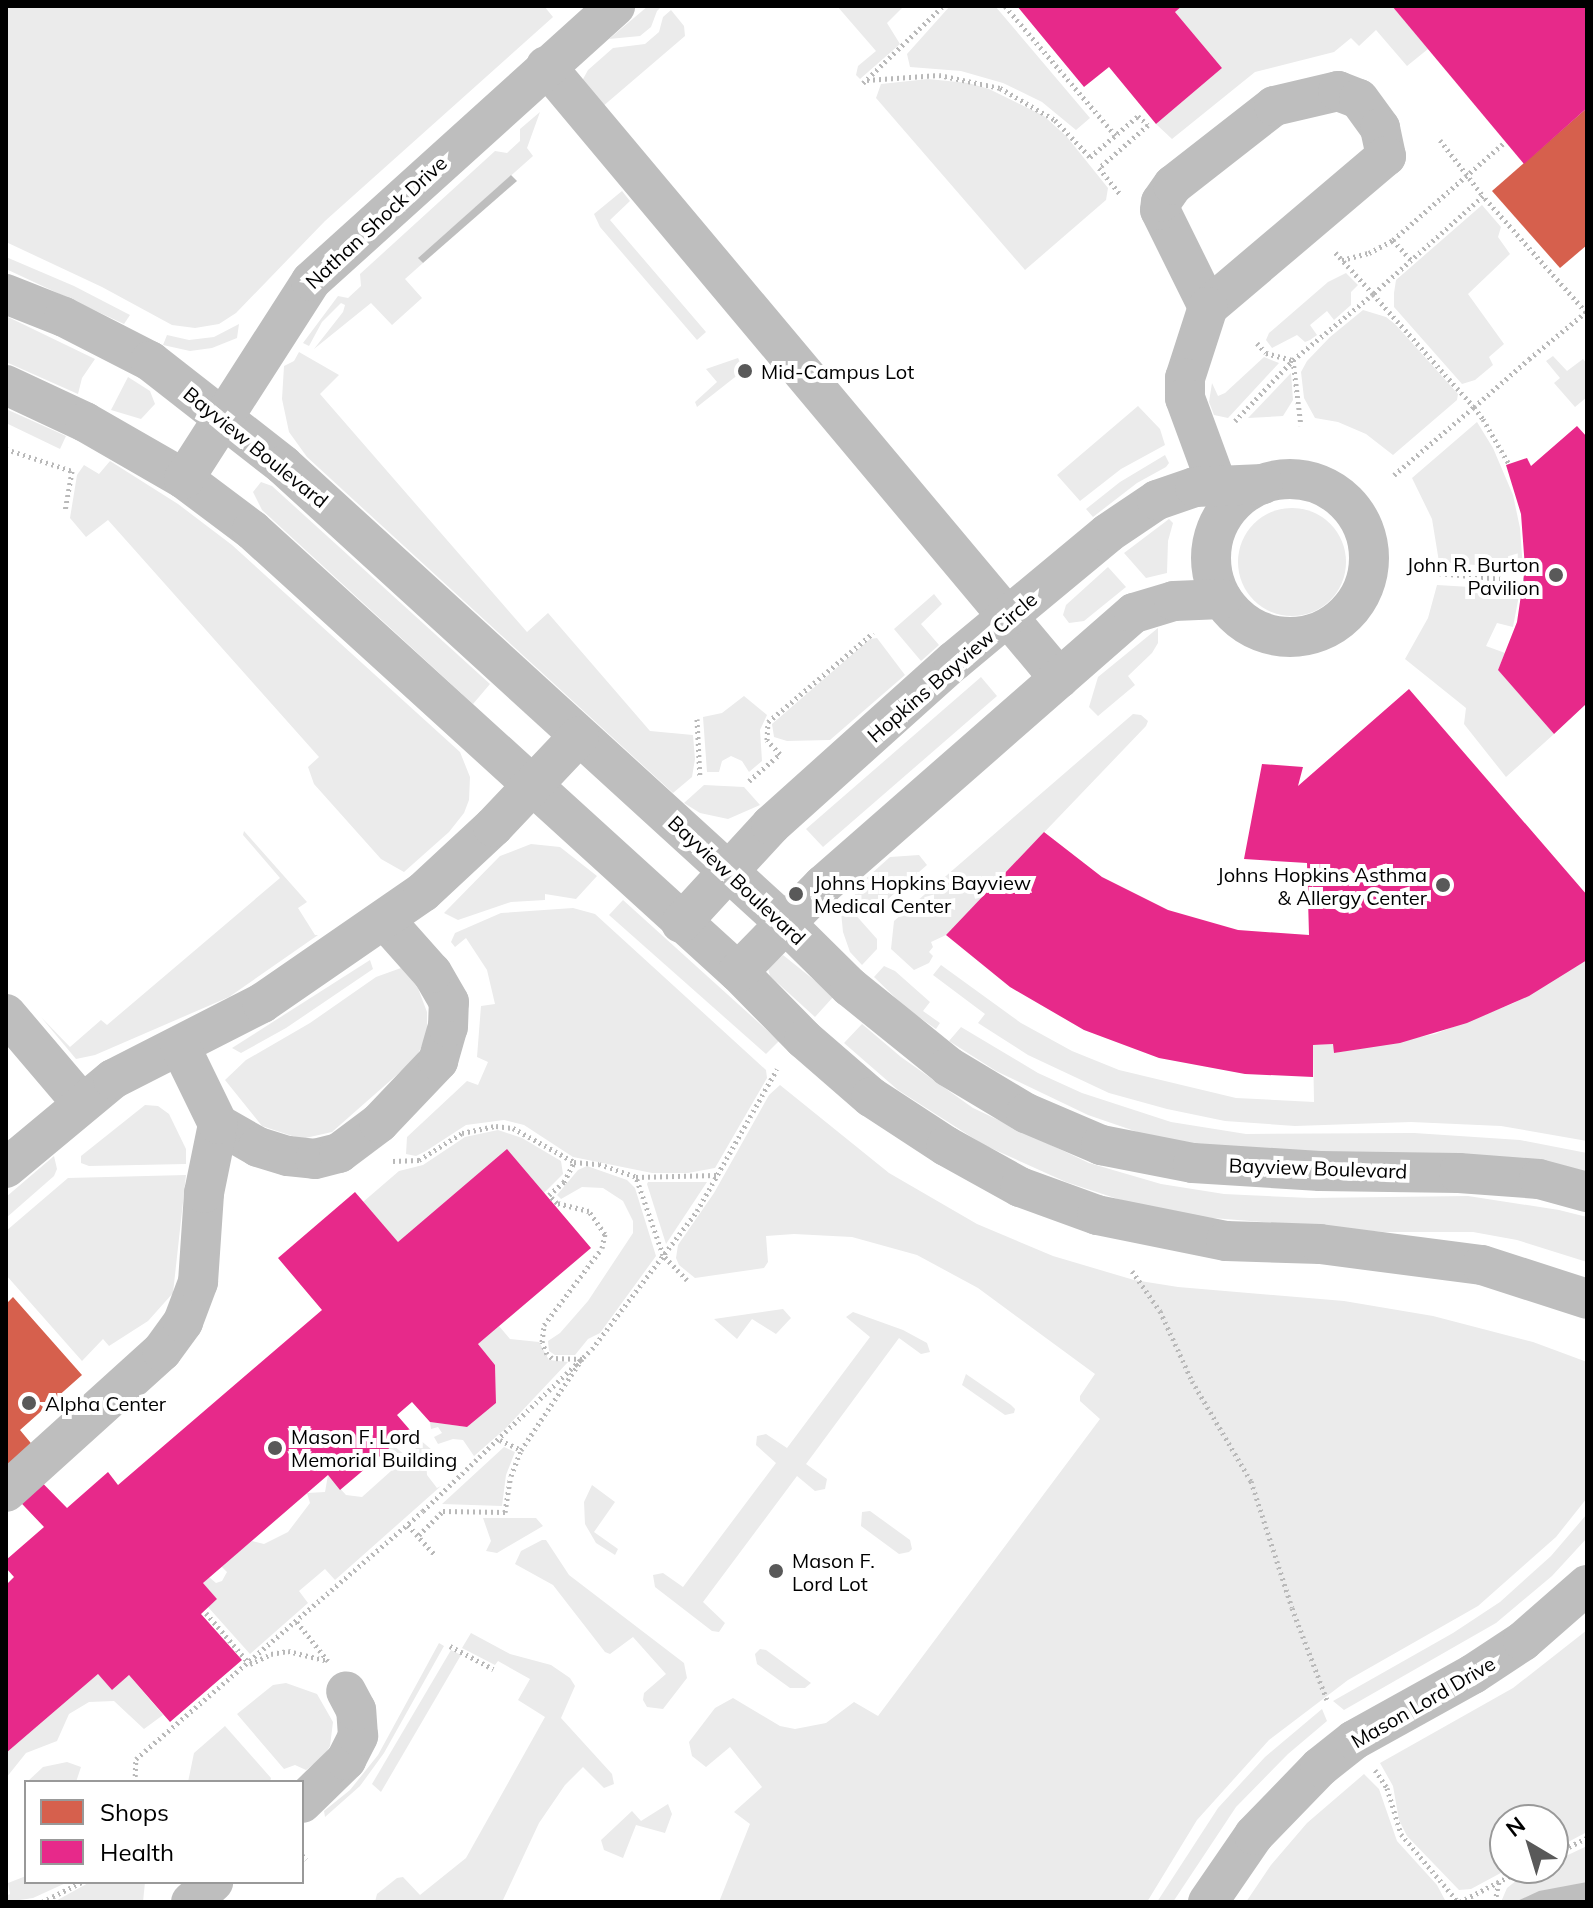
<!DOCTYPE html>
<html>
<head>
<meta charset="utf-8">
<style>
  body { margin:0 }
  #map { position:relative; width:1593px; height:1908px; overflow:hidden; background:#fff; font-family:Mulish,sans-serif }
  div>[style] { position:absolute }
  .green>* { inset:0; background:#ebebeb }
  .round { border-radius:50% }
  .water>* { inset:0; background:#bebebe }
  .shops>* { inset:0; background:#d6604d }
  .health>* { inset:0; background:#e7298a }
  .path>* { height:5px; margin-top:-2.5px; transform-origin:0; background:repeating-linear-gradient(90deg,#b9b9b9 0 2px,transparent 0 6px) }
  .minor>* { height:40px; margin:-20px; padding:0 20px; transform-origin:20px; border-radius:20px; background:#bebebe }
  .minor>.ring { margin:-20px; padding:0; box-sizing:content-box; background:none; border:40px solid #bebebe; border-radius:50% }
  .dots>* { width:22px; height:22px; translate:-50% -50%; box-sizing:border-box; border:4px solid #fff; border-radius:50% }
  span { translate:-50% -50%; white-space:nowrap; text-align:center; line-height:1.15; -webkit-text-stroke:8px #fff; paint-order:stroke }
  .street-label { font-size:20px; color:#000 }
  .poi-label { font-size:20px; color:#000 }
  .left { translate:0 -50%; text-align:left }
  .right { translate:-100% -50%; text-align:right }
  .frame { position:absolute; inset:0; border:8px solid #000; pointer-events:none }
  .legend { position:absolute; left:24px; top:1780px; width:280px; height:104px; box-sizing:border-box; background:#fff; border:2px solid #999; margin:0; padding:10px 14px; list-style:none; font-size:24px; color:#000 }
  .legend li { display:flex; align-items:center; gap:16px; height:40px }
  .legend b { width:40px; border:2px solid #999 }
  .north { position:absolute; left:1489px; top:1804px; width:80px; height:80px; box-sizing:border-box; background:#fff; border:2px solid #999; border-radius:50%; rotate:322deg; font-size:22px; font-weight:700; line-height:32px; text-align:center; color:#000 }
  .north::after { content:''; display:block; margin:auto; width:28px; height:36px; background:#595959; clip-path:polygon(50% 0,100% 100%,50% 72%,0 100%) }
</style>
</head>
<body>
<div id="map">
  <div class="green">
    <i style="clip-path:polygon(6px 6px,544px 6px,553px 17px,325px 221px,236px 313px,219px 324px,195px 328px,172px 325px,102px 287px,6px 242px)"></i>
    <i style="clip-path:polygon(648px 6px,662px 6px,657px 11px,651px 27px,640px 36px,609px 39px)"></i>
    <i style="clip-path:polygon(837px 6px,904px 6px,887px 23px,900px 44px,860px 79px,856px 75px,858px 66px,876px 51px)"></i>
    <i style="clip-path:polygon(950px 6px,995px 6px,1090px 118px,1076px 130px,1042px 102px,1003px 83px,961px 71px,910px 67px,907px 54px)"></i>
    <i style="clip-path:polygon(1182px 6px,1392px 6px,1428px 49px,1407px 66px,1376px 30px,1359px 46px,1351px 38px,1334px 52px,1255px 72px,1172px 139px,1156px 124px,1222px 68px,1175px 12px)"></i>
    <i style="clip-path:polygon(671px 10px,684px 26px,685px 36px,595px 113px,576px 92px,588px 70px,613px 48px,645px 44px,659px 32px,663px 17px)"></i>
    <i style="clip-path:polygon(928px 79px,968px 83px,989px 89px,1044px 116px,1067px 137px,1108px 188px,1106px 200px,1025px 270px,876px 98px,881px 84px)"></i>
    <i style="clip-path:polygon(540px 112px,527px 148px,533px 156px,419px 257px,423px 263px,405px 279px,422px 298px,392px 325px,371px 303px,314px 349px,343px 312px,345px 305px,341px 303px,322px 322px,309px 346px,303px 343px,338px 296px,348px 298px,361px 286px,360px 274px,495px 151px,507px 153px,520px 141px,520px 129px)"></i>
    <i style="clip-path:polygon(622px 191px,630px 201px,610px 220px,706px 332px,697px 340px,600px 227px,594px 214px)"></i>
    <i style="clip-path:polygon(1482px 205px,1501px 227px,1498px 237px,1510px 254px,1468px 294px,1504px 344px,1489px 357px,1493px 365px,1475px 380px,1462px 384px,1394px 307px,1394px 293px,1396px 280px)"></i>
    <i style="clip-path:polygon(6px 257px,74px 286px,130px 315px,124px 324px,6px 269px)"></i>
    <i style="clip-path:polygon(1346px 273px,1358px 285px,1351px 292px,1351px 305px,1334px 320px,1327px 311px,1310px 325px,1317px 335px,1310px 340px,1305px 342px,1297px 335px,1272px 348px,1266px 340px,1269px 333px,1328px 282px)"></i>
    <i style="clip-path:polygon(1363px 310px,1386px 317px,1395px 324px,1458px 394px,1457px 400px,1393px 455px,1366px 434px,1338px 422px,1315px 418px,1304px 398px,1301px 372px,1307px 361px,1330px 337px)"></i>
    <i style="clip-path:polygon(6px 316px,95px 359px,82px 378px,78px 394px,6px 362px)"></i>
    <i style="clip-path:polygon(239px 324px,237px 338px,212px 348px,190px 351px,163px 345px,167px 335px,189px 340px,214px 337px)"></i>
    <i style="clip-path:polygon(299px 352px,339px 375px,320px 394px,527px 632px,548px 613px,650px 731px,693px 735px,695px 759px,692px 777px,673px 793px,307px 457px,289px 432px,282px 399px,284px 366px,294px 361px)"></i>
    <i style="clip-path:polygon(1553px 356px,1567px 371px,1583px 359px,1587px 364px,1587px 397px,1575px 407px,1554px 383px,1560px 378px,1546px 361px)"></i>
    <i style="clip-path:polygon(1264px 357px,1279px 363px,1228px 418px,1214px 415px,1209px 402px,1212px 383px,1218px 396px,1225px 393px)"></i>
    <i style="clip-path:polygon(738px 358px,744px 370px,697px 407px,695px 402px,717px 382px,706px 369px)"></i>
    <i style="clip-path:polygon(1291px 373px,1293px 400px,1283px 416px,1248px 418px)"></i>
    <i style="clip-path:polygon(128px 377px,150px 391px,155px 404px,141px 419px,111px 410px)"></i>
    <i style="clip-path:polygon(1138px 406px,1160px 429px,1165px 445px,1121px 469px,1080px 501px,1057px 475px)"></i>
    <i style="clip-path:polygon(6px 409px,66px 436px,60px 449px,6px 423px)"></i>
    <i style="clip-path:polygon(1477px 422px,1493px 448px,1513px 495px,1520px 528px,1523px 569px,1439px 562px,1432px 519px,1412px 478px)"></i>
    <i style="clip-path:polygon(1165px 455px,1169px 463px,1166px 467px,1137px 483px,1093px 517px,1086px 509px,1120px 482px)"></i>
    <i style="clip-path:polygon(110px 461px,178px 504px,232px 545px,460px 752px,470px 777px,469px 800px,464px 813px,449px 832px,404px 872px,381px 859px,314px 784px,308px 767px,319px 757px,108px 520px,86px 537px,70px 518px,77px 475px,84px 465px,99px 474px)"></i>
    <i style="clip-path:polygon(261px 482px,272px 486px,490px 684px,473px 704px,262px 510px,253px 492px)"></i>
    <i class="round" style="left:1238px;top:508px;width:108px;height:108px"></i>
    <i style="clip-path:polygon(1169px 519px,1173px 523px,1168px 541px,1167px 573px,1146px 578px,1124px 553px)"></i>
    <i style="clip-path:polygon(1108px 567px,1126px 587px,1084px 621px,1069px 623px,1063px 615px,1066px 605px)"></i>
    <i style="clip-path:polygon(1437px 585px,1520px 590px,1513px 627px,1497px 623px,1486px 646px,1505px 653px,1498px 670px,1554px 734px,1506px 777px,1464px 724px,1466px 708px,1405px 659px,1428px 618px)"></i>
    <i style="clip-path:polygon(934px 594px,942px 604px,921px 624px,939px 645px,921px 661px,894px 629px)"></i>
    <i style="clip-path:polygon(1158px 628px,1158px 643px,1152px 653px,1128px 676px,1135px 685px,1098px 716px,1089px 707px,1098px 677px)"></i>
    <i style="clip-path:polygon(877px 638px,905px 675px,830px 740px,787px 741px,774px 737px,772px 724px,870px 639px)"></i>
    <i style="clip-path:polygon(981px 677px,997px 696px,823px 847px,806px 829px)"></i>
    <i style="clip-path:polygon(744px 696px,767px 715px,760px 730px,762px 761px,749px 772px,742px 761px,731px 756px,722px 761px,719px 772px,707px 772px,703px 717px,722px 713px)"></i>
    <i style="clip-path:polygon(1133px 714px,1141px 715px,1148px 721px,1146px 726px,946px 935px,931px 942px,933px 947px,929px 952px,933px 956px,929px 963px,914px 970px,891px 949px,894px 921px)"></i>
    <i style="clip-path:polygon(704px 785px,744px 787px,760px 805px,728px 819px,700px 813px,684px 803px)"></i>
    <i style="clip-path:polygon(244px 831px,307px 902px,298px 908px,315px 935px,318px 935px,229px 997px,95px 1055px,76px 1059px,41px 1017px,70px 1047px,101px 1020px,107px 1025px,280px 878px,243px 835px)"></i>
    <i style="clip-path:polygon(531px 844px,560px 847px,597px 876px,576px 899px,545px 894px,545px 900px,511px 902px,458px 920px,444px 913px,500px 856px)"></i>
    <i style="clip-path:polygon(919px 855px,927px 865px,880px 906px,864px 905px,852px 891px,890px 857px)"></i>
    <i style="clip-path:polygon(623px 900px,779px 1041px,766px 1054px,609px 915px)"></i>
    <i style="clip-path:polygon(845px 903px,877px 939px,877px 949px,862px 965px,850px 952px,843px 932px,841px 912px)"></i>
    <i style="clip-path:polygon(573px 908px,595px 914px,766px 1070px,767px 1078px,715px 1168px,688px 1173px,652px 1173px,573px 1157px,524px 1125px,504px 1120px,466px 1125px,426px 1151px,416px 1156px,406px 1154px,407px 1137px,467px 1081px,478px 1085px,488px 1062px,477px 1057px,481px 1006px,495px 1004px,487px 970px,466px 938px,455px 947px,451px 942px,455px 933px,501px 913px)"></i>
    <i style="clip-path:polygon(783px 955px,834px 996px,815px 1017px,770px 976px,768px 968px)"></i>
    <i style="clip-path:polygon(370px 960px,373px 969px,286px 1028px,241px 1053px,232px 1048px)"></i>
    <i style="clip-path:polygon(1587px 960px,1587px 1141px,1501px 1126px,1411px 1122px,1295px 1126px,1225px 1121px,1167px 1109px,1109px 1093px,1028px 1055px,978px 1023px,985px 1014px,933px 975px,941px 965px,1021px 1023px,1072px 1051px,1119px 1070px,1236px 1098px,1314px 1102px,1313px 1045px,1333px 1044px,1335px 1053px,1435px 1034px,1514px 1003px)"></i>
    <i style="clip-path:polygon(884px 966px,895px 971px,930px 1002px,923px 1011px,940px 1023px,936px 1029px,906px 1008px,874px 977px)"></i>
    <i style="clip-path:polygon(401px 968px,416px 983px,427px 1012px,427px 1035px,416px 1058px,332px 1132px,301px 1139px,262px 1126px,225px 1080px,246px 1060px,310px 1023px,376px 977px)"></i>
    <i style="clip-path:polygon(862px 1024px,901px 1057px,973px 1108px,1089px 1163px,1161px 1184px,1224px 1194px,1310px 1198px,1468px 1196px,1559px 1210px,1587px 1217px,1587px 1262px,1517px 1240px,1473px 1232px,1384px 1232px,1200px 1217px,1124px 1201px,1066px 1182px,984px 1145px,898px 1090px,844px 1043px)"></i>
    <i style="clip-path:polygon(961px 1027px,1038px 1073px,1082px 1093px,1171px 1122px,1246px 1134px,1414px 1133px,1520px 1140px,1587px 1153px,1587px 1172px,1465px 1154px,1271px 1154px,1155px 1138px,1088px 1115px,996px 1071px,949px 1041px)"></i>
    <i style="clip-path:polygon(780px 1085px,889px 1173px,977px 1224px,1053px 1256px,1134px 1280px,1178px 1287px,1344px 1301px,1433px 1316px,1533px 1342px,1587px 1362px,1587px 1498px,1556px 1537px,1478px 1606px,1348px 1680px,1269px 1740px,1197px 1820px,1147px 1902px,719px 1902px,750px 1824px,734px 1812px,762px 1787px,730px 1747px,706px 1767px,692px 1756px,689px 1742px,715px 1708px,733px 1698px,780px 1726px,795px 1729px,826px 1723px,854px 1702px,878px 1716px,1100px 1419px,1080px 1401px,1080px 1396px,1095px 1374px,978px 1288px,917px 1255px,852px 1237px,794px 1234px,766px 1236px,768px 1262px,764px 1268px,695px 1278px,679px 1265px,676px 1258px,678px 1245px,714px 1193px,769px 1095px)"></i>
    <i style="clip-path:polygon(145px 1105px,158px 1106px,169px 1114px,186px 1149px,186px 1164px,89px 1166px,81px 1163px,81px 1156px)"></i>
    <i style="clip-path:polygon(498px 1130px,522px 1138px,561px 1161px,563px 1174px,544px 1193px,398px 1242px,363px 1202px,399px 1171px,423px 1165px,465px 1137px)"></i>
    <i style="clip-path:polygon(54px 1156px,57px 1169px,54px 1176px,6px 1218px,6px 1197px)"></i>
    <i style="clip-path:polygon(587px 1166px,627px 1180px,635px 1188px,656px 1256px,600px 1333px,588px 1339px,575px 1355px,555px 1355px,549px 1351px,548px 1341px,560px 1333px,588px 1301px,633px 1233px,633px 1221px,623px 1201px,603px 1188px,582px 1187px,561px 1199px,557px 1195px,578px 1170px)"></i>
    <i style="clip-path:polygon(186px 1175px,173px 1293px,148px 1321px,109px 1346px,103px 1339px,82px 1361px,6px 1275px,6px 1231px,68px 1178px)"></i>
    <i style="clip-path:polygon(648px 1182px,707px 1182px,666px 1244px,647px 1184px)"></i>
    <i style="clip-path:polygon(783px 1309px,791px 1318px,776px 1334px,752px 1319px,737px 1339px,714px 1319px)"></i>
    <i style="clip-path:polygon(853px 1312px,903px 1330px,927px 1343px,930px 1352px,921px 1354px,899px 1338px,806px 1464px,827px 1479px,825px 1489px,815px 1491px,797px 1476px,703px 1602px,725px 1623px,719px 1632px,712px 1631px,655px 1587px,653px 1575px,663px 1573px,683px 1587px,776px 1463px,756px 1445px,757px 1436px,766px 1434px,787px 1448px,870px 1337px,846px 1317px)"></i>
    <i style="clip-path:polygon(499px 1326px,510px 1339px,539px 1342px,549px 1360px,568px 1362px,506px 1428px,474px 1456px,463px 1440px,453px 1439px,438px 1444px,434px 1437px,442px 1433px,438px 1427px,431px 1429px,430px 1422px,467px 1427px,496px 1403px,495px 1365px,478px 1344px)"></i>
    <i style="clip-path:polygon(966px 1374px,1011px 1405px,1015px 1409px,1014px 1413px,1005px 1415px,962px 1385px)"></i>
    <i style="clip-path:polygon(419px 1439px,432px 1450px,426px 1460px,427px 1475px,437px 1488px,441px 1486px,335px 1580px,325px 1569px,299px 1591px,308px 1603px,250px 1654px,208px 1607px,217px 1599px,203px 1583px,209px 1577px,216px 1583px,222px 1581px,227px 1572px,221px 1566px,252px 1541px,264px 1544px,288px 1532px,310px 1503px,307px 1493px,325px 1492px,328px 1475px,346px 1495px,362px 1497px,391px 1471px,392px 1460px,386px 1451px,393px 1445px,406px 1456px,414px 1453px)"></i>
    <i style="clip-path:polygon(504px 1447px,515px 1452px,506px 1475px,502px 1506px,442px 1504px)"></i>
    <i style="clip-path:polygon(592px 1485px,615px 1502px,594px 1532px,618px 1549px,615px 1555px,596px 1543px,585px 1524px,584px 1502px)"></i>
    <i style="clip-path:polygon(870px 1511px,910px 1540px,912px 1549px,909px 1552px,899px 1554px,861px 1526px,862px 1512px)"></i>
    <i style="clip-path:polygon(1587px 1514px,1587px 1538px,1552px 1576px,1496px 1623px,1344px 1710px,1333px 1701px,1453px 1633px,1500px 1602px,1551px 1556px)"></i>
    <i style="clip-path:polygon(483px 1518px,536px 1518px,543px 1526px,497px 1553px,486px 1551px,491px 1541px)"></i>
    <i style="clip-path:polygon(542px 1540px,546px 1540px,569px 1575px,684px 1663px,687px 1678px,663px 1709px,647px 1707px,643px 1700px,644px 1693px,666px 1674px,633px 1637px,610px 1654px,605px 1652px,553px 1585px,515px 1564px,521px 1551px)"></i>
    <i style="clip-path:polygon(1587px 1630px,1587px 1832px,1553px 1850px,1553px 1820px,1505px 1820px,1505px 1868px,1510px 1868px,1471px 1889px,1459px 1890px,1407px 1836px,1399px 1820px,1393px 1786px,1380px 1763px,1513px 1688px)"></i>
    <i style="clip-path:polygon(471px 1633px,510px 1654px,551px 1665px,570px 1678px,575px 1686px,561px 1718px,612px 1774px,614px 1784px,604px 1788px,583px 1767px,565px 1785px,539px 1823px,502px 1902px,375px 1902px,377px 1894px,397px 1878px,403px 1877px,420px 1895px,466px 1858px,545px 1717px,518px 1700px,530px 1679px,498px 1661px,495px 1665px,462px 1648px)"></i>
    <i style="clip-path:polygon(439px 1643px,444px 1646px,384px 1753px,360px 1786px,325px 1817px,324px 1811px,350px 1790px,378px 1755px)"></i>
    <i style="clip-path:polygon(760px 1649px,766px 1650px,811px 1683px,805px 1688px,790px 1688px,757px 1664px,755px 1654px)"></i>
    <i style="clip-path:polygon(451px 1650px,461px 1655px,381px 1792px,372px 1784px)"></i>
    <i style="clip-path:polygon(98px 1674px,112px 1690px,129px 1675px,163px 1715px,144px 1729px,114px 1701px,89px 1702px,69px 1714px,57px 1741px,26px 1753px,6px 1778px,6px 1753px)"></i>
    <i style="clip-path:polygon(286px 1683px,317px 1694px,333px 1722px,330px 1746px,324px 1756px,306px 1770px,295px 1765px,284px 1769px,237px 1714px,273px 1685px)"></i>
    <i style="clip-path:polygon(1322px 1709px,1327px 1721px,1288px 1754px,1236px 1807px,1173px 1902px,1157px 1902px,1218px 1808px,1265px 1757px)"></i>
    <i style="clip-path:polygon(225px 1726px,271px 1778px,270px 1782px,188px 1782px,194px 1753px)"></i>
    <i style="clip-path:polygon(67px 1762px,81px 1767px,76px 1782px,27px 1782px,43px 1767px)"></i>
    <i style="clip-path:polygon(1364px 1774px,1379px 1789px,1397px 1841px,1437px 1885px,1446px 1902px,1246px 1902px,1271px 1865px,1307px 1823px)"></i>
    <i style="clip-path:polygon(668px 1804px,672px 1814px,665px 1833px,636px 1825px,623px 1858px,604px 1850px,601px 1840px,632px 1811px,641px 1821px)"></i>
    <i style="clip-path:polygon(1587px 1846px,1587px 1882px,1515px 1902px,1501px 1902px,1507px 1888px,1522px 1876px,1538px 1868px,1553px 1868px,1553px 1862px)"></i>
    <i style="clip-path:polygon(26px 1876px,26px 1882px,68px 1882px,33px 1898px,6px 1902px,6px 1896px,10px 1894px,8px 1883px)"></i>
    <i style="clip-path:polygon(90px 1882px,145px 1882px,143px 1902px,54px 1902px)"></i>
  </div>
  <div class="water">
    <i style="clip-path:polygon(511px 175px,517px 181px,423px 263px,418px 258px)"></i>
    <i style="clip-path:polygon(1587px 1882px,1587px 1902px,1515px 1902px,1539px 1891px)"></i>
  </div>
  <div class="shops">
    <i style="clip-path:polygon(1587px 108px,1587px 245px,1560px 268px,1492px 191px)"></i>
    <i style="clip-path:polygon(13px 1297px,82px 1375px,20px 1430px,35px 1448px,6px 1473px,6px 1304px)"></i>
  </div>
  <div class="health">
    <i style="clip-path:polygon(1017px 6px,1182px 6px,1175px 12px,1222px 68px,1156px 124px,1109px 67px,1084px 87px)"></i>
    <i style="clip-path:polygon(1392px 6px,1587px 6px,1587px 108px,1524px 164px)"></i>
    <i style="clip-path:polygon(1577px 426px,1587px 437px,1587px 708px,1585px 705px,1554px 734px,1498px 670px,1517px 622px,1525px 568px,1521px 514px,1506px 465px,1527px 458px,1531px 466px)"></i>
    <i style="clip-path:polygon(1409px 689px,1587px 895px,1587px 960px,1529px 996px,1467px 1023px,1400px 1043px,1334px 1053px,1333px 1044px,1313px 1045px,1313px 1077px,1245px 1074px,1159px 1058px,1084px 1030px,1010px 987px,946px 935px,1044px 832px,1102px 877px,1168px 910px,1238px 930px,1309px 935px,1307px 863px,1244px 859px,1262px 764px,1303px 767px,1298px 786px)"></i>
    <i style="clip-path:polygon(507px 1149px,591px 1248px,478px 1344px,495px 1365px,496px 1403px,467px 1427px,430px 1422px,412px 1402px,397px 1415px,410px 1430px,386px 1451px,340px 1490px,328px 1475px,203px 1583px,217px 1599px,201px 1614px,242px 1660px,170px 1722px,129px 1675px,112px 1690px,98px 1674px,6px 1753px,6px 1585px,14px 1577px,6px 1568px,6px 1560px,44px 1527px,6px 1487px,20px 1460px,67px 1508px,108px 1472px,118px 1485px,322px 1310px,278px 1258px,355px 1192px,398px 1242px)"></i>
  </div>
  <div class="path">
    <i style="left:1005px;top:6px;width:170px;rotate:49.5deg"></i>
    <i style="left:867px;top:80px;width:72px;rotate:-4deg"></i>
    <i style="left:939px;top:75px;width:62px;rotate:12deg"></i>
    <i style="left:1000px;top:88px;width:64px;rotate:30.2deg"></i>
    <i style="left:1055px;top:120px;width:51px;rotate:46.6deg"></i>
    <i style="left:1090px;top:157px;width:63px;rotate:-40.5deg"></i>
    <i style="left:1138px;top:116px;width:13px;rotate:42deg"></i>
    <i style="left:1148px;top:125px;width:65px;rotate:138.7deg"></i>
    <i style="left:1099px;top:168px;width:33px;rotate:51deg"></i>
    <i style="left:863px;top:83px;width:111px;rotate:-43.9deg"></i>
    <i style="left:1440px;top:140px;width:71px;rotate:52.5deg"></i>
    <i style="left:1393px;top:240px;width:27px;rotate:48deg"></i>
    <i style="left:1342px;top:260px;width:28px;rotate:-15deg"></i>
    <i style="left:1369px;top:253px;width:27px;rotate:-28deg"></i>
    <i style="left:1393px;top:240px;width:149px;rotate:-41.2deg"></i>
    <i style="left:1257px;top:343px;width:13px;rotate:48deg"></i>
    <i style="left:1266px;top:353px;width:28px;rotate:15deg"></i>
    <i style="left:1293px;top:360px;width:66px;rotate:83.1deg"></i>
    <i style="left:1235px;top:421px;width:84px;rotate:-46.4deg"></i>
    <i style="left:1293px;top:360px;width:104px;rotate:-39.5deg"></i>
    <i style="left:1373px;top:294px;width:58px;rotate:-132.2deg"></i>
    <i style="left:6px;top:449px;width:70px;rotate:18.4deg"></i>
    <i style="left:72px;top:471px;width:41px;rotate:99.9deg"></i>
    <i style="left:1394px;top:475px;width:105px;rotate:-40.4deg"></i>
    <i style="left:1474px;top:407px;width:73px;rotate:-41.1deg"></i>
    <i style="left:1529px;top:359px;width:74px;rotate:-39.5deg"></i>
    <i style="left:1586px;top:312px;width:155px;rotate:-131.6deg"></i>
    <i style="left:1483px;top:196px;width:147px;rotate:138.3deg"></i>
    <i style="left:1373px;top:294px;width:152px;rotate:48.2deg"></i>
    <i style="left:1474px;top:407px;width:15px;rotate:53deg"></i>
    <i style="left:1483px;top:419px;width:52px;rotate:60deg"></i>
    <i style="left:1427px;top:572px;width:97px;rotate:5.3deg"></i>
    <i style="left:697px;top:719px;width:59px;rotate:87.1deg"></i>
    <i style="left:749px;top:781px;width:41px;rotate:-41.1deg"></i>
    <i style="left:780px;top:754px;width:19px;rotate:-133deg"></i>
    <i style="left:767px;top:740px;width:18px;rotate:-87deg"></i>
    <i style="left:768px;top:722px;width:138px;rotate:-40.3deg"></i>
    <i style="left:393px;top:1161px;width:26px;rotate:-2deg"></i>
    <i style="left:419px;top:1160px;width:51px;rotate:-32.1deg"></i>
    <i style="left:462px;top:1133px;width:35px;rotate:-12deg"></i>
    <i style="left:496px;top:1126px;width:17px;rotate:7deg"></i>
    <i style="left:513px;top:1128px;width:70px;rotate:29.1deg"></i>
    <i style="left:549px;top:1195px;width:20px;rotate:-41deg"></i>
    <i style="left:564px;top:1182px;width:22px;rotate:-63deg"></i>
    <i style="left:574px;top:1162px;width:25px;rotate:5deg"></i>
    <i style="left:599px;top:1164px;width:39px;rotate:19deg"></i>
    <i style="left:1132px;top:1271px;width:49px;rotate:55deg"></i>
    <i style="left:1160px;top:1311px;width:77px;rotate:65.4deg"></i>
    <i style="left:1192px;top:1381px;width:116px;rotate:59.5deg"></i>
    <i style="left:1251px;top:1481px;width:133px;rotate:72.1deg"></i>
    <i style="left:1292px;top:1608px;width:98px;rotate:69.2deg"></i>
    <i style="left:687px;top:1280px;width:35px;rotate:-134deg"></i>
    <i style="left:663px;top:1255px;width:83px;rotate:-109.1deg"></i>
    <i style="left:636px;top:1177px;width:81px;rotate:-1.4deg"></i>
    <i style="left:500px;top:1440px;width:23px;rotate:25deg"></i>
    <i style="left:408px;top:1525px;width:39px;rotate:48deg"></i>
    <i style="left:419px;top:1535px;width:34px;rotate:-45deg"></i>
    <i style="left:443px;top:1511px;width:62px;rotate:0.9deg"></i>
    <i style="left:505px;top:1512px;width:36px;rotate:-81deg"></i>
    <i style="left:511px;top:1476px;width:28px;rotate:-69deg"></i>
    <i style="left:521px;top:1450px;width:110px;rotate:-56.2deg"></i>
    <i style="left:582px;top:1359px;width:30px;rotate:-178deg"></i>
    <i style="left:552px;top:1358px;width:6px;rotate:-141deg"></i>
    <i style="left:547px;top:1354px;width:13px;rotate:-113deg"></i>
    <i style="left:542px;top:1342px;width:17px;rotate:-83deg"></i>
    <i style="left:544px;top:1325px;width:96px;rotate:-53deg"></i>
    <i style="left:602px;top:1248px;width:14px;rotate:-78deg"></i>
    <i style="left:605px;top:1234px;width:28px;rotate:-125deg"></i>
    <i style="left:589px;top:1211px;width:33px;rotate:-166deg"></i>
    <i style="left:557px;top:1203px;width:11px;rotate:-135deg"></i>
    <i style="left:206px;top:1613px;width:66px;rotate:49.3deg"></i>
    <i style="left:450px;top:1646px;width:49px;rotate:28.1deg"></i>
    <i style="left:250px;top:1664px;width:23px;rotate:-25deg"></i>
    <i style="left:271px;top:1654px;width:17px;rotate:-10deg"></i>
    <i style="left:288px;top:1651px;width:41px;rotate:14deg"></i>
    <i style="left:328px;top:1661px;width:50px;rotate:-128.5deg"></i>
    <i style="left:1375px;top:1770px;width:22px;rotate:56deg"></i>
    <i style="left:1387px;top:1788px;width:48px;rotate:73.1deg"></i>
    <i style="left:1401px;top:1834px;width:89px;rotate:50deg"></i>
    <i style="left:135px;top:1782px;width:23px;rotate:-88deg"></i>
    <i style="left:136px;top:1759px;width:12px;rotate:-42deg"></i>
    <i style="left:145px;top:1751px;width:367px;rotate:-40.8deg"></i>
    <i style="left:423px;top:1511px;width:234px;rotate:-43.8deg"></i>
    <i style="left:592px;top:1349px;width:173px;rotate:-52.7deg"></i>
    <i style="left:697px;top:1211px;width:163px;rotate:-60.6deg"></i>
    <i style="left:302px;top:1855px;width:6px;rotate:45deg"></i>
    <i style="left:1553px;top:1855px;width:38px;rotate:-27deg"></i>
    <i style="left:42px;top:1902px;width:45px;rotate:-26.6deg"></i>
    <i style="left:1460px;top:1902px;width:73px;rotate:-27.6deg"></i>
    <i style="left:1495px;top:1902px;width:21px;rotate:-79deg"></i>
  </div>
  <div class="minor">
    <i style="left:546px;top:66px;width:799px;rotate:50.03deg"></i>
    <i style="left:6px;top:294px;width:62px;rotate:21.6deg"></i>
    <i style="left:64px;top:317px;width:97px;rotate:27.1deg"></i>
    <i style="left:150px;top:361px;width:169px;rotate:38deg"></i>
    <i style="left:283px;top:465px;width:680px;rotate:42.38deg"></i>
    <i style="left:785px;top:923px;width:91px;rotate:44.6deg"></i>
    <i style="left:850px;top:987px;width:127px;rotate:38.9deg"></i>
    <i style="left:949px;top:1067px;width:90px;rotate:30.9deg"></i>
    <i style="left:1026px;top:1113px;width:82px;rotate:23.1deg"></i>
    <i style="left:1101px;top:1145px;width:94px;rotate:11.1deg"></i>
    <i style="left:1193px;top:1163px;width:127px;rotate:3.6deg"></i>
    <i style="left:1320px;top:1171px;width:139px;rotate:0.8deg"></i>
    <i style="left:1459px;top:1173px;width:80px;rotate:4.3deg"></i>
    <i style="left:1539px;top:1179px;width:50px;rotate:15.2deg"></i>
    <i style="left:1208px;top:307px;width:108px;rotate:-116.3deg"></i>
    <i style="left:1160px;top:210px;width:8px;rotate:-83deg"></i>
    <i style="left:1161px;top:202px;width:21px;rotate:-55deg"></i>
    <i style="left:1173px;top:185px;width:128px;rotate:-38deg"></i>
    <i style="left:1274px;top:106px;width:66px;rotate:-13.2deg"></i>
    <i style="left:1338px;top:91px;width:22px;rotate:21deg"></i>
    <i style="left:1359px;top:99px;width:36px;rotate:54deg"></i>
    <i style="left:1380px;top:128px;width:29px;rotate:78deg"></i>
    <i style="left:1386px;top:156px;width:233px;rotate:139.7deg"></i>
    <i style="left:1208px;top:307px;width:75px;rotate:107.9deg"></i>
    <i style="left:1185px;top:378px;width:20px;rotate:90deg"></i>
    <i style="left:1185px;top:398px;width:93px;rotate:69.8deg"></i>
    <i style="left:6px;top:385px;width:87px;rotate:25.1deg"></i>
    <i style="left:85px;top:422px;width:114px;rotate:29.9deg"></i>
    <i style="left:184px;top:479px;width:85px;rotate:36.9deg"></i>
    <i style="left:252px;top:530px;width:657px;rotate:42.29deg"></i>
    <i style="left:738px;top:972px;width:94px;rotate:45.4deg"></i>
    <i style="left:804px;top:1039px;width:89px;rotate:40.9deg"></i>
    <i style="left:871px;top:1097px;width:90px;rotate:33.2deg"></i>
    <i style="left:946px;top:1146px;width:85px;rotate:29deg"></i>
    <i style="left:1020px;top:1187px;width:82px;rotate:20deg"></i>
    <i style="left:1097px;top:1215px;width:132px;rotate:11.4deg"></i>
    <i style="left:1226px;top:1241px;width:94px;rotate:1.8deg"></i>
    <i style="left:1320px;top:1244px;width:163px;rotate:7.4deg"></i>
    <i style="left:1482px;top:1265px;width:110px;rotate:17.9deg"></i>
    <i style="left:184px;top:479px;width:235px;rotate:-57.3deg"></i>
    <i style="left:311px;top:281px;width:410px;rotate:-42.1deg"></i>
    <i class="ring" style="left:1211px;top:479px;width:118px;height:118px"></i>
    <i style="left:681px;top:923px;width:133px;rotate:-47.4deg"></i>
    <i style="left:771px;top:825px;width:246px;rotate:-41.9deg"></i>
    <i style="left:954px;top:661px;width:200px;rotate:-39.7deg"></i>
    <i style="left:1108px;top:533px;width:59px;rotate:-34deg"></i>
    <i style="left:1157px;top:500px;width:40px;rotate:-18.9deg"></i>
    <i style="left:1195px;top:487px;width:68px;rotate:-2.5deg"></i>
    <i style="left:738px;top:972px;width:122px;rotate:-45.7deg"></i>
    <i style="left:823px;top:885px;width:413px;rotate:-41.2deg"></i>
    <i style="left:1134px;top:613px;width:42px;rotate:-16.7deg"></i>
    <i style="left:1174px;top:601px;width:48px;rotate:-2.4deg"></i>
    <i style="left:6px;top:1014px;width:116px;rotate:49.6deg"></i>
    <i style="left:218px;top:1124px;width:46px;rotate:29.9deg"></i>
    <i style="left:258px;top:1147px;width:31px;rotate:17deg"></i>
    <i style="left:288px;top:1156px;width:27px;rotate:6deg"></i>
    <i style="left:315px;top:1159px;width:25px;rotate:-14deg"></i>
    <i style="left:339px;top:1153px;width:50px;rotate:-36.9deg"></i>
    <i style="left:379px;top:1123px;width:86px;rotate:-46.4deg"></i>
    <i style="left:438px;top:1061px;width:35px;rotate:-74deg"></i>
    <i style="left:448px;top:1027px;width:25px;rotate:-88deg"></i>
    <i style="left:449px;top:1002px;width:34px;rotate:-120deg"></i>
    <i style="left:432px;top:973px;width:71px;rotate:-131.6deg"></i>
    <i style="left:6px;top:1168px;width:139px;rotate:-39.8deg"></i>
    <i style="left:113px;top:1079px;width:167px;rotate:-27deg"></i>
    <i style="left:262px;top:1003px;width:196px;rotate:-34.6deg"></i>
    <i style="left:423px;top:892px;width:96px;rotate:-42.9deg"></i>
    <i style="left:493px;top:827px;width:125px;rotate:-46.6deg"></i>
    <i style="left:6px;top:1492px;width:210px;rotate:-42.1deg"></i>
    <i style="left:162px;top:1351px;width:36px;rotate:-54deg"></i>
    <i style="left:183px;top:1322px;width:43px;rotate:-69.4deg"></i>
    <i style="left:198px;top:1282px;width:89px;rotate:-86.1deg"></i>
    <i style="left:204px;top:1193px;width:70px;rotate:-78.5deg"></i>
    <i style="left:218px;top:1124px;width:87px;rotate:-116deg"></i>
    <i style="left:302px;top:1803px;width:62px;rotate:-44.3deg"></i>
    <i style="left:346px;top:1760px;width:27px;rotate:-63deg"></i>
    <i style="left:358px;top:1736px;width:26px;rotate:-94deg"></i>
    <i style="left:356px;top:1710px;width:21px;rotate:-118deg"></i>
    <i style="left:191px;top:1902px;width:30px;rotate:-42deg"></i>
    <i style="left:1208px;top:1902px;width:81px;rotate:-55.5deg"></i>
    <i style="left:1254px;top:1835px;width:95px;rotate:-45.9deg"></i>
    <i style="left:1320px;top:1767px;width:43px;rotate:-38.5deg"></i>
    <i style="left:1354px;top:1740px;width:136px;rotate:-29deg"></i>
    <i style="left:1473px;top:1674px;width:60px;rotate:-33.4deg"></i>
    <i style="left:1523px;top:1641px;width:85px;rotate:-41.2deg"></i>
  </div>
  <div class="dots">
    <i style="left:745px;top:371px;background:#595959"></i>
    <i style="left:1556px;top:575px;background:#595959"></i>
    <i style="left:1443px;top:885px;background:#595959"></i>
    <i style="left:796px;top:894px;background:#595959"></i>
    <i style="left:29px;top:1403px;background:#595959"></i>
    <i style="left:275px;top:1448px;background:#595959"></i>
    <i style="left:776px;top:1571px;background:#595959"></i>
  </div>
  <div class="street-label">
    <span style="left:376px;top:222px;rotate:-43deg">Nathan Shock Drive</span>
    <span style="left:256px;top:447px;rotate:39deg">Bayview Boulevard</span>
    <span style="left:952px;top:667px;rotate:-41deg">Hopkins Bayview Circle</span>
    <span style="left:737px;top:880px;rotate:43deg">Bayview Boulevard</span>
    <span style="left:1318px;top:1168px;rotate:2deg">Bayview Boulevard</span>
    <span style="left:1423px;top:1702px;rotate:-30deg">Mason Lord Drive</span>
  </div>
  <div class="poi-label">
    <span class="left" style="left:761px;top:371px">Mid-Campus Lot</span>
    <span class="right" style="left:1540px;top:576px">John R. Burton<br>Pavilion</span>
    <span class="right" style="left:1427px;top:886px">Johns Hopkins Asthma<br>&amp; Allergy Center</span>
    <span class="left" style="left:814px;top:894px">Johns Hopkins Bayview<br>Medical Center</span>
    <span class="left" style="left:45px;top:1403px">Alpha Center</span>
    <span class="left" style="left:291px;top:1448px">Mason F. Lord<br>Memorial Building</span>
    <span class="left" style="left:792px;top:1572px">Mason F.<br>Lord Lot</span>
  </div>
  <div class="frame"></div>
  <ul class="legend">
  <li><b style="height:22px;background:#d6604d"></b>Shops</li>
  <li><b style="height:22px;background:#e7298a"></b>Health</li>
  </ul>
  <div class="north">N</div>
</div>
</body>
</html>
